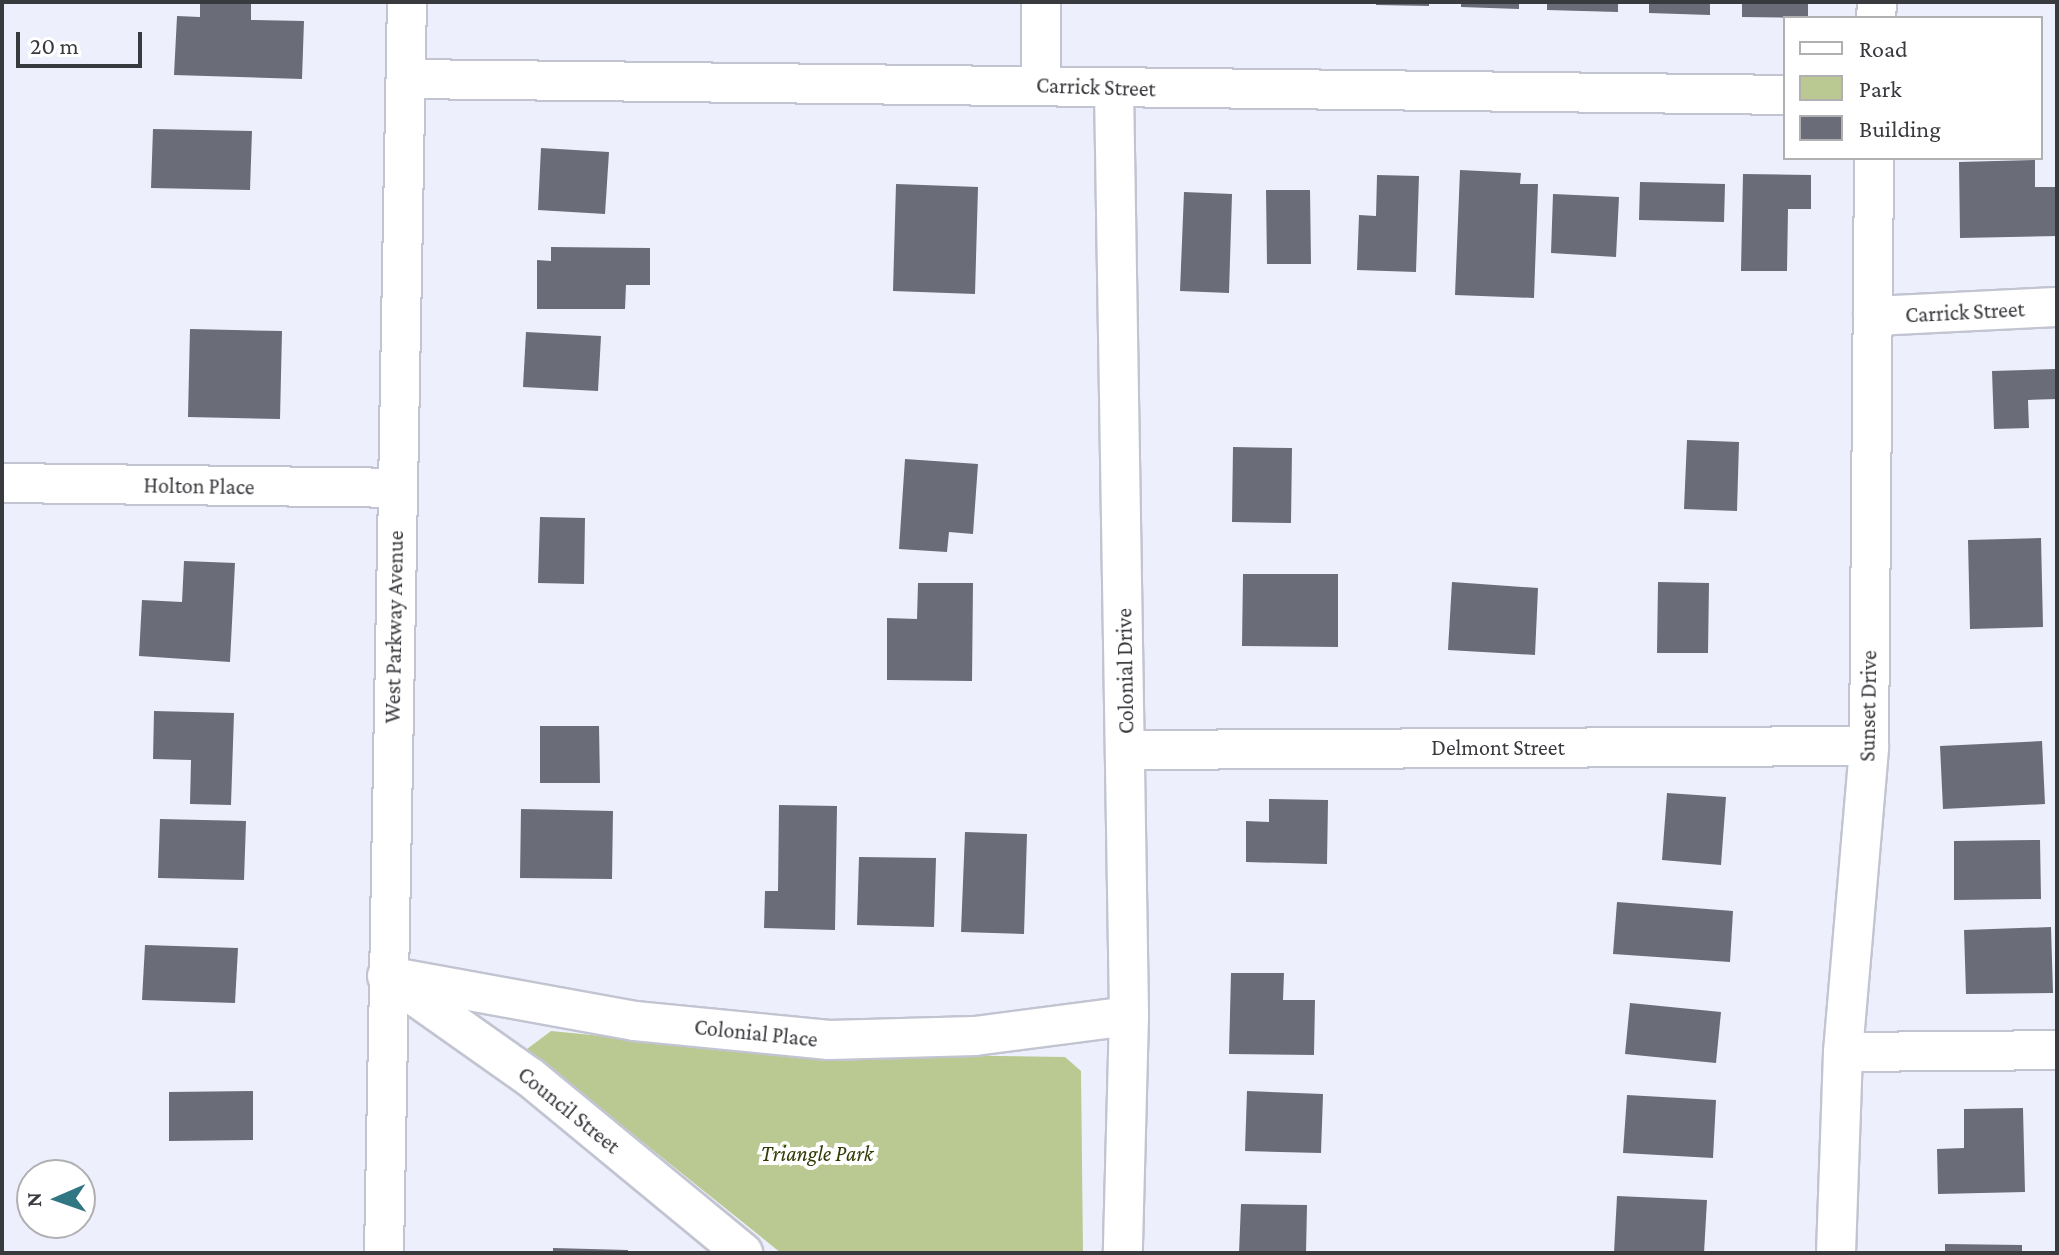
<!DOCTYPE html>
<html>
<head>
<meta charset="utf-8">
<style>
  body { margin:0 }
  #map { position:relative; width:2059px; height:1255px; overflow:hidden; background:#edf0fc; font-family:"Crimson Pro",serif }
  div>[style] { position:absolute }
  .green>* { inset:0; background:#bac891 }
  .building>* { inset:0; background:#6a6c77 }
  .roads { filter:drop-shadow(2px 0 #c2c5d1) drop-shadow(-2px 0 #c2c5d1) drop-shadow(0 2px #c2c5d1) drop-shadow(0 -2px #c2c5d1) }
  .minor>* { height:38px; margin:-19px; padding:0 19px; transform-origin:19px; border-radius:19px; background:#fff }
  span { translate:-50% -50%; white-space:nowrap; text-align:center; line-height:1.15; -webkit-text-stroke:8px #fff; paint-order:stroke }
  .street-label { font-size:22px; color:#393a3e }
  .park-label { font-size:22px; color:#323b06; font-style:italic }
  .frame { position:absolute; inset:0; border:4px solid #393a3e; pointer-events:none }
  .legend { position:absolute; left:1783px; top:16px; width:260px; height:144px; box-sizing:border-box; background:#fff; border:2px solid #b0b0b2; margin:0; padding:10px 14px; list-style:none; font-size:24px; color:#393a3e }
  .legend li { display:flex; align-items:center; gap:16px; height:40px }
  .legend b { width:40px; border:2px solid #b0b0b2 }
  .north { position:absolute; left:16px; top:1159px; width:80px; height:80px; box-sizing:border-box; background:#fff; border:2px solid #b0b0b2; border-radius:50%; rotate:268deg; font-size:22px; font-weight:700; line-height:32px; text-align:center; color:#393a3e }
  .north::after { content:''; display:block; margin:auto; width:28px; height:36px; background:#317783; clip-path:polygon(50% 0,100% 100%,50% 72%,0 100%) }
  .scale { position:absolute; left:16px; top:32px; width:126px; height:36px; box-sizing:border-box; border:4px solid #393a3e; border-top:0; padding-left:10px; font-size:24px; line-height:28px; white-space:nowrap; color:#393a3e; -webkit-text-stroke:6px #fff; paint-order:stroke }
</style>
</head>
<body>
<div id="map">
  <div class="green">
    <i style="clip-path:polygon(551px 1031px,773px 1053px,1065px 1057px,1081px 1071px,1083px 1253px,781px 1253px,527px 1049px)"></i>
  </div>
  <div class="building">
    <i style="clip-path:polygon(200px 2px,251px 2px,251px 20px,304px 21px,302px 79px,174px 75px,177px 16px,200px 17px)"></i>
    <i style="clip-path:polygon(1376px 2px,1429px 2px,1429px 6px,1376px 5px)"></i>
    <i style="clip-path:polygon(1461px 2px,1519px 2px,1519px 9px,1461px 7px)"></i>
    <i style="clip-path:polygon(1547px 2px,1618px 2px,1618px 12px,1547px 10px)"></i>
    <i style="clip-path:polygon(1649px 2px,1710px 2px,1710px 15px,1649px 13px)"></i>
    <i style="clip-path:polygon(1742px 2px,1808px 2px,1808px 18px,1742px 17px)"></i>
    <i style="clip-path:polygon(153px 129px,252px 131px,250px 190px,151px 188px)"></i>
    <i style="clip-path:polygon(541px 148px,609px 152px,605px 214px,538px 210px)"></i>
    <i style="clip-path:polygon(2035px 160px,2035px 187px,2057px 187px,2057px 236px,1960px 238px,1959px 162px)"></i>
    <i style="clip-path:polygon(1460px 170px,1521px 173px,1520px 184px,1538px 184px,1534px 298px,1455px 295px)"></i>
    <i style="clip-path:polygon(1743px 174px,1811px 175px,1811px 209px,1788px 209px,1787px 271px,1741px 271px)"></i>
    <i style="clip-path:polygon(1377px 175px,1419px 176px,1416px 272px,1357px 270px,1359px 215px,1376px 216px)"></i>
    <i style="clip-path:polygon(1640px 182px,1725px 184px,1724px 222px,1639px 220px)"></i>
    <i style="clip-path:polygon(896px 184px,978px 187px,975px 294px,893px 291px)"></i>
    <i style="clip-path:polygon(1266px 190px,1310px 190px,1311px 264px,1267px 264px)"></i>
    <i style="clip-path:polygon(1184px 192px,1232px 194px,1229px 293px,1180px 291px)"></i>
    <i style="clip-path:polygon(1553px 194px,1619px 197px,1616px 257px,1551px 253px)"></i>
    <i style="clip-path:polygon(551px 247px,650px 248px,650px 285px,626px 285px,625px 309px,537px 309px,537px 260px,551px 261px)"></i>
    <i style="clip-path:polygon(190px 329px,282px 331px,280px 419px,188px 417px)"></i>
    <i style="clip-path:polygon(526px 332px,601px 336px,598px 391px,523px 387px)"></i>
    <i style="clip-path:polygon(2057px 369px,2057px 399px,2028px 400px,2029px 428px,1994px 429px,1992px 371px)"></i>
    <i style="clip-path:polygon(1687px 440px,1739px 442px,1737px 511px,1684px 509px)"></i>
    <i style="clip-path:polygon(1233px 447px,1292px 448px,1291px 523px,1232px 522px)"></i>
    <i style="clip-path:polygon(905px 459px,978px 464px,973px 534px,949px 532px,947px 552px,899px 549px)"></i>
    <i style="clip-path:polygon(540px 517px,585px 518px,584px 584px,538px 583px)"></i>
    <i style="clip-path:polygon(2041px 538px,2043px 627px,1970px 629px,1968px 540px)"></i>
    <i style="clip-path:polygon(184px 561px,235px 563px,230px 662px,139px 656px,142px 600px,182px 602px)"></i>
    <i style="clip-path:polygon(1243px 574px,1338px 574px,1338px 647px,1242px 646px)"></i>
    <i style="clip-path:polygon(1452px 582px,1538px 588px,1535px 655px,1448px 650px)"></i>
    <i style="clip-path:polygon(1658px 582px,1709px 583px,1708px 653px,1657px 653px)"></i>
    <i style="clip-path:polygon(918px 583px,973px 583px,972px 681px,887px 680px,887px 618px,917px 619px)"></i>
    <i style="clip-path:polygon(154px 711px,234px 713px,231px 805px,190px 804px,191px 760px,153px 759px)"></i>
    <i style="clip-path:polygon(540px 726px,599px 726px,600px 783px,540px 783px)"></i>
    <i style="clip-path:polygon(2042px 741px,2045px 804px,1943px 809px,1940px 746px)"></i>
    <i style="clip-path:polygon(1667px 793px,1726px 797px,1721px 865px,1662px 860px)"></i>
    <i style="clip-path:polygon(1269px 799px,1328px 800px,1327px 864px,1246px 862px,1246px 821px,1269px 822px)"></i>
    <i style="clip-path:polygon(779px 805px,837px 806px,835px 930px,764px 928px,765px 891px,778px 891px)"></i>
    <i style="clip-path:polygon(521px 809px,613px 811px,612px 879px,520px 878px)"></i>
    <i style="clip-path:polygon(160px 819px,246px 821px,244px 880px,158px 878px)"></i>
    <i style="clip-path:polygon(965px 832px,1027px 834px,1024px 934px,961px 932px)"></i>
    <i style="clip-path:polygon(2040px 840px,2041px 899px,1954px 900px,1954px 841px)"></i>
    <i style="clip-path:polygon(859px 857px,936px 858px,934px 927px,857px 925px)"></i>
    <i style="clip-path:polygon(1617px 902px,1733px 911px,1730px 962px,1613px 954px)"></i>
    <i style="clip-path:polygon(2051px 927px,2053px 993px,1966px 994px,1964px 930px)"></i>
    <i style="clip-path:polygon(145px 945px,238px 948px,235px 1003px,142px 1000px)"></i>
    <i style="clip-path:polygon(1231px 973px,1284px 973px,1283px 1000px,1315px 1000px,1314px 1055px,1229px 1054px)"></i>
    <i style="clip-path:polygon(1630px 1003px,1721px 1012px,1716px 1063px,1625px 1054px)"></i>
    <i style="clip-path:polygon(253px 1091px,253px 1140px,169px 1141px,169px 1092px)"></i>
    <i style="clip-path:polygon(1247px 1091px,1323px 1094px,1321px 1153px,1245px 1151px)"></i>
    <i style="clip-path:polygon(1627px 1095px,1716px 1100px,1713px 1158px,1623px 1153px)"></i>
    <i style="clip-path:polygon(2023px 1108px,2025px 1192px,1938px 1194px,1937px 1149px,1964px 1148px,1964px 1109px)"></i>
    <i style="clip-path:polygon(1617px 1196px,1707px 1200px,1704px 1253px,1614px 1253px)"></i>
    <i style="clip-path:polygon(1241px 1204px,1307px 1205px,1306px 1253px,1239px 1253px)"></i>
    <i style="clip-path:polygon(1945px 1244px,2022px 1245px,2022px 1253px,1945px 1253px)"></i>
    <i style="clip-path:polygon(553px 1248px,628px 1250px,628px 1253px,553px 1253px)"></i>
  </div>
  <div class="roads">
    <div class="minor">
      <i style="left:1041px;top:2px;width:82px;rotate:90deg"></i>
      <i style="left:1876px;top:18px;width:16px;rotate:-86deg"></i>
      <i style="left:406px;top:79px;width:1379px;rotate:0.66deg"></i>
      <i style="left:1114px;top:88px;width:928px;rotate:89.07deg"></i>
      <i style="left:1129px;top:1016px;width:237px;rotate:91.5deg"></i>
      <i style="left:1873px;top:316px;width:184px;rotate:-2.8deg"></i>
      <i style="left:2px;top:483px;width:395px;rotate:0.7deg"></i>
      <i style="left:1127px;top:750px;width:742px;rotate:-0.31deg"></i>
      <i style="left:387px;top:976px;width:252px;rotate:10.3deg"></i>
      <i style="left:635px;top:1021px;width:195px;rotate:5.6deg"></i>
      <i style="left:829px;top:1040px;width:146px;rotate:-1.6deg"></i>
      <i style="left:975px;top:1036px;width:155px;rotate:-7.4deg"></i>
      <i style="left:395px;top:982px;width:166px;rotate:35.2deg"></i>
      <i style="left:531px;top:1078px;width:275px;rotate:39.5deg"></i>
      <i style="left:1843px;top:1052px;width:214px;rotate:-0.5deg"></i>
      <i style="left:384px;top:1253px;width:1251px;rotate:-88.95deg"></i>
      <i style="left:1836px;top:1253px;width:201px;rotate:-88deg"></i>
      <i style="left:1843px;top:1052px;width:307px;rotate:-85.1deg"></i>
      <i style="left:1869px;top:746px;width:588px;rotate:-89.51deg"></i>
    </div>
  </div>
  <div class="street-label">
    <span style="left:1096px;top:87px;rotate:2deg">Carrick Street</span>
    <span style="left:1965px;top:312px;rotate:-3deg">Carrick Street</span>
    <span style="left:199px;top:486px;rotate:1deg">Holton Place</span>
    <span style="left:394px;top:627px;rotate:-89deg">West Parkway Avenue</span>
    <span style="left:1125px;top:671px;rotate:-91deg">Colonial Drive</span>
    <span style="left:1868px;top:706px;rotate:-89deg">Sunset Drive</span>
    <span style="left:1498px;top:748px">Delmont Street</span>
    <span style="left:756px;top:1033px;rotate:6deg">Colonial Place</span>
    <span style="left:569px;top:1110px;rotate:39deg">Council Street</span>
  </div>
  <div class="park-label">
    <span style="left:817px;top:1154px">Triangle Park</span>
  </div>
  <div class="frame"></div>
  <ul class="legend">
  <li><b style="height:10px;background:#fff"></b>Road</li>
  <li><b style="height:22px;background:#bac891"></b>Park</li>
  <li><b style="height:22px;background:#6a6c77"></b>Building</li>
  </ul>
  <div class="north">N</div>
  <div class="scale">20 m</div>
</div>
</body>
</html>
